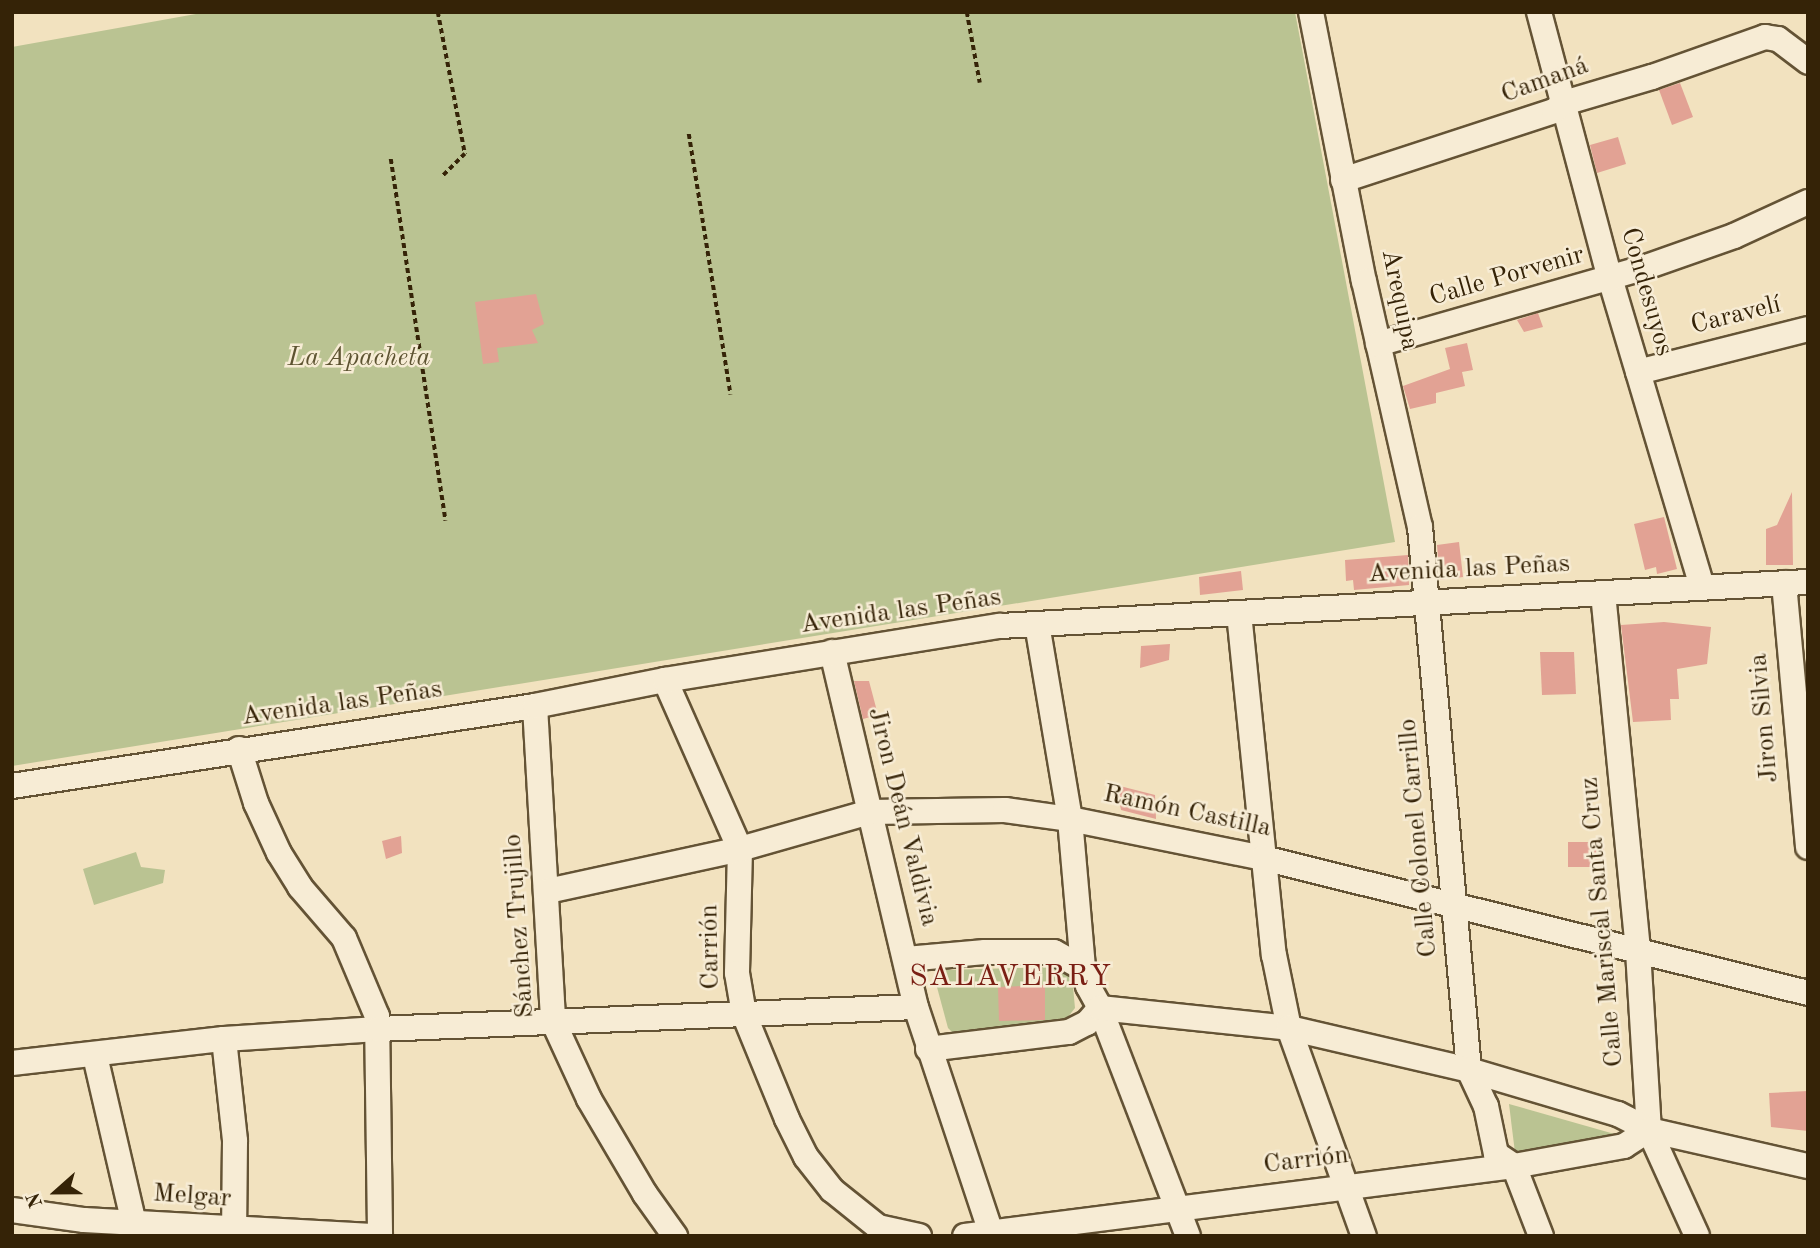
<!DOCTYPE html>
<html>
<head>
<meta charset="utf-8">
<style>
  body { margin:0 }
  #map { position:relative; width:1820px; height:1248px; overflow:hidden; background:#f2e2bf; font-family:"Old Standard TT",serif }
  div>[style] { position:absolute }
  .green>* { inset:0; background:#bac392 }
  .building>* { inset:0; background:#e2a294 }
  .path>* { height:3.5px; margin-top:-1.75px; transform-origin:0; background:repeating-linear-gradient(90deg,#352307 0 5px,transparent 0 8.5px) }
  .roads { filter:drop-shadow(2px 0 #645335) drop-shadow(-2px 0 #645335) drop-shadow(0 2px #645335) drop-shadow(0 -2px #645335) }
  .minor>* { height:24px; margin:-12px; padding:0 12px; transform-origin:12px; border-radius:12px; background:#f7ecd5 }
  span { translate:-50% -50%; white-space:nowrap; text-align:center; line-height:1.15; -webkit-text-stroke:5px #f7ecd5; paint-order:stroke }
  .street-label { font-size:26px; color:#352307 }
  .park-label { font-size:26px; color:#5d5331; font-style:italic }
  .quarter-label { font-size:30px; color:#7a1f14; letter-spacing:2px }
  .frame { position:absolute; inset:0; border:14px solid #352307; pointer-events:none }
  .north { position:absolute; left:21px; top:1157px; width:70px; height:70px; -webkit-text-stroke:5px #f7ecd5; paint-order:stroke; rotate:249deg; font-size:19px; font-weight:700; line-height:28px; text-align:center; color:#352307 }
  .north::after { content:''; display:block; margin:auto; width:24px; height:32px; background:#352307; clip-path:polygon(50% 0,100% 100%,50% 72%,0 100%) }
</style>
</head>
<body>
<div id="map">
  <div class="green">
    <i style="clip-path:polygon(207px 12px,1295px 12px,1395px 542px,12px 766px,12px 47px)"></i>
    <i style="clip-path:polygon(136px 852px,141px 867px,165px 870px,163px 883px,94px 905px,83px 869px)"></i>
    <i style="clip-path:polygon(1052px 967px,1068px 975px,1073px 987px,1075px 1008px,1064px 1022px,956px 1036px,948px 1028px,934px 976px,942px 970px)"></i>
    <i style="clip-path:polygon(1509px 1104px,1625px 1137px,1517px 1169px)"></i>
  </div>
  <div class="building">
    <i style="clip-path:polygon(1680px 83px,1693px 117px,1672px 125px,1659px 90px)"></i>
    <i style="clip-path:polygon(1618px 137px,1626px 164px,1597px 173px,1590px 145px)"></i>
    <i style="clip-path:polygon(536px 294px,544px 324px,532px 330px,538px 343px,497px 348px,499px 362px,483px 364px,475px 302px)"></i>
    <i style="clip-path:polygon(1538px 313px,1543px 327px,1524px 332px,1517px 320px)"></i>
    <i style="clip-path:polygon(1467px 343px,1473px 370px,1462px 372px,1465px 386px,1436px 393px,1436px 403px,1410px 409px,1403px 386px,1450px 369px,1445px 348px)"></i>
    <i style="clip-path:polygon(1792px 492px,1793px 565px,1766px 565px,1766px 529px,1777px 525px)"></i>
    <i style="clip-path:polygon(1664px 517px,1677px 569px,1657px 574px,1656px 567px,1645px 570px,1634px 524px)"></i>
    <i style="clip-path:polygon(1459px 542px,1463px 577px,1440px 580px,1437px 545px)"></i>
    <i style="clip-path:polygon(1408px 555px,1409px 585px,1354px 590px,1353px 580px,1346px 581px,1345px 560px)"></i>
    <i style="clip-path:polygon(1241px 571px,1243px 590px,1200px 595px,1199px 577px)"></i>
    <i style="clip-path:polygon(1664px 622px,1711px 627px,1707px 664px,1677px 669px,1679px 699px,1670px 699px,1671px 720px,1633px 722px,1621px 625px)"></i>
    <i style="clip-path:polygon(1170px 644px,1169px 660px,1140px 668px,1141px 646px)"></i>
    <i style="clip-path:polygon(1540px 652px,1574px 652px,1576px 694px,1542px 695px)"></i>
    <i style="clip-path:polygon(854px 681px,869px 681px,878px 715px,863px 719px)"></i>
    <i style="clip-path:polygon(1116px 785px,1155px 795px,1156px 819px,1121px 810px)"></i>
    <i style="clip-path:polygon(401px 836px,402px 853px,386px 859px,382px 841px)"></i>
    <i style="clip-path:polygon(1568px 842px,1604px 842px,1604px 867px,1568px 867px)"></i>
    <i style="clip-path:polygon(1045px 985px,1045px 1020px,999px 1021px,998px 987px)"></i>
    <i style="clip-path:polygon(1808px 1091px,1808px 1131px,1771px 1127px,1769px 1093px)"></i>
  </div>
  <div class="path">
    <i style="left:438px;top:12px;width:145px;rotate:79.2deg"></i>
    <i style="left:465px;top:154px;width:33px;rotate:135deg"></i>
    <i style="left:967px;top:12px;width:72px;rotate:79.6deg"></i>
    <i style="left:689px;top:134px;width:264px;rotate:80.9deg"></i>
    <i style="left:391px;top:159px;width:366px;rotate:81.4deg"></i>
  </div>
  <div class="roads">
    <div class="minor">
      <i style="left:1311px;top:12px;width:274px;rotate:78.9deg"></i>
      <i style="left:1364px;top:281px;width:252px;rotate:77.2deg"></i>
      <i style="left:1420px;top:527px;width:545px;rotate:84.84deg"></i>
      <i style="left:1469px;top:1070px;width:40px;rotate:65deg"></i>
      <i style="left:1486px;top:1106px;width:49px;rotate:78.2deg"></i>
      <i style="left:1496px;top:1154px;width:22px;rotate:34deg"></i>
      <i style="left:1514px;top:1166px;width:75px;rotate:68.9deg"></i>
      <i style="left:1539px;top:12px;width:275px;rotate:75.1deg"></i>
      <i style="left:1610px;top:278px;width:321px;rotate:73.4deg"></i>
      <i style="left:1343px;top:180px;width:222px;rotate:-18.1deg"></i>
      <i style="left:1554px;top:111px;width:13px;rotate:-39deg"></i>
      <i style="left:1564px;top:103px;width:92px;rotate:-16.5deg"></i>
      <i style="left:1652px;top:77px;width:120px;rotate:-19.5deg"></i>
      <i style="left:1765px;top:37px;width:13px;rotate:9deg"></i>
      <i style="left:1778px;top:39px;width:38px;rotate:37deg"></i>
      <i style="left:1378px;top:344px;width:279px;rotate:-16deg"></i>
      <i style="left:1646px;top:267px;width:93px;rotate:-19.4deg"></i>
      <i style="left:1734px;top:236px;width:81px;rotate:-24.7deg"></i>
      <i style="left:1638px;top:372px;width:175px;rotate:-14.2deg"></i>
      <i style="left:1784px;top:583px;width:265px;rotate:84.8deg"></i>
      <i style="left:1603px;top:593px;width:360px;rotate:84.4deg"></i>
      <i style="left:1638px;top:951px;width:179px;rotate:86.5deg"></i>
      <i style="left:1649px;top:1130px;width:116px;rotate:65.6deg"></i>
      <i style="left:1239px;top:613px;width:344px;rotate:84.2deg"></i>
      <i style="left:1274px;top:955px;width:75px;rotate:78.4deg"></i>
      <i style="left:1289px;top:1028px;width:221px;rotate:70.2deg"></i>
      <i style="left:1037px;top:624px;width:198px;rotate:80.4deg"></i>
      <i style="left:1070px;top:819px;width:150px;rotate:85deg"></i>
      <i style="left:1083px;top:968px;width:19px;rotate:74deg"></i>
      <i style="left:1088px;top:986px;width:25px;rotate:61deg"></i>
      <i style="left:1100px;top:1008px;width:244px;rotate:68.9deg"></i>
      <i style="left:832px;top:652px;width:365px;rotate:76.7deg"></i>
      <i style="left:916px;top:1007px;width:241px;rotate:71.6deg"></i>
      <i style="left:665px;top:680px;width:185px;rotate:66.1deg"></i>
      <i style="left:740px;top:849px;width:124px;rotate:91.4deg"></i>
      <i style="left:737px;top:973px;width:42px;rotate:80.3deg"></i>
      <i style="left:744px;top:1014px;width:113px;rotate:67.7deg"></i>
      <i style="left:787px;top:1119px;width:42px;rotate:63.4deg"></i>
      <i style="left:806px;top:1157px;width:42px;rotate:51.8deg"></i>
      <i style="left:832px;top:1190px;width:59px;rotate:38.8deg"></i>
      <i style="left:878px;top:1227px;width:42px;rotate:12.4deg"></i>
      <i style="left:535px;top:706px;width:316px;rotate:86.7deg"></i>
      <i style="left:553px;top:1021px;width:86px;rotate:65.2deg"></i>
      <i style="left:589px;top:1099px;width:110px;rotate:59.5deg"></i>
      <i style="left:645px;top:1194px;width:52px;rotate:54.5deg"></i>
      <i style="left:239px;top:749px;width:57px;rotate:72.5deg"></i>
      <i style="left:256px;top:803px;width:55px;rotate:65.3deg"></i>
      <i style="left:279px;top:853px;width:40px;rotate:58deg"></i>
      <i style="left:300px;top:887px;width:67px;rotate:49.2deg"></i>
      <i style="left:344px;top:938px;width:85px;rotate:67.1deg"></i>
      <i style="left:377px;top:1016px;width:220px;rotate:89.2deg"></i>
      <i style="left:12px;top:786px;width:529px;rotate:-8.7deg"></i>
      <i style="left:535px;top:706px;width:133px;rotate:-11.3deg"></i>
      <i style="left:665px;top:680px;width:339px;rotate:-9.2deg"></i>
      <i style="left:1000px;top:626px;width:809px;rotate:-3.12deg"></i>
      <i style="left:548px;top:891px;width:197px;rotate:-12.3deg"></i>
      <i style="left:740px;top:849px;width:135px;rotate:-15.9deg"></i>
      <i style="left:870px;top:812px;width:135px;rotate:-0.8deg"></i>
      <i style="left:1005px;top:810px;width:66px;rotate:7.9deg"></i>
      <i style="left:1070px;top:819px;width:197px;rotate:11.4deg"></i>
      <i style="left:1263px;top:858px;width:561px;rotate:13.91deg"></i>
      <i style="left:906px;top:959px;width:79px;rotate:-5.1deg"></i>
      <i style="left:985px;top:952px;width:69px"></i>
      <i style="left:1054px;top:952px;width:33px;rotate:29deg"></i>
      <i style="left:224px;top:1039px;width:103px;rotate:83.8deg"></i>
      <i style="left:235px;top:1141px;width:89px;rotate:90.6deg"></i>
      <i style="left:928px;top:1049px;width:142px;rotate:-6.9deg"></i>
      <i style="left:1069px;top:1032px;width:20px;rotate:-27deg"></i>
      <i style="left:1087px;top:1023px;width:20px;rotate:-49deg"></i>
      <i style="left:1100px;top:1008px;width:190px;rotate:6deg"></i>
      <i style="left:1289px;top:1028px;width:185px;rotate:13.1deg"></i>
      <i style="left:1469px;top:1070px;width:155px;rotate:16.5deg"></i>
      <i style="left:1618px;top:1114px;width:35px;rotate:27deg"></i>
      <i style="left:1649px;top:1130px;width:163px;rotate:12.8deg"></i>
      <i style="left:95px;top:1056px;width:171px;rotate:76.9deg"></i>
      <i style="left:12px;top:1063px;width:213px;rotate:-6.5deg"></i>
      <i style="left:224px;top:1039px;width:154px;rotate:-3.7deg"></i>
      <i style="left:378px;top:1029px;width:538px;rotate:-2.34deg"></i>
      <i style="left:12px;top:1210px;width:73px;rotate:7.9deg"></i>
      <i style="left:84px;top:1220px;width:284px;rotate:3.2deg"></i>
      <i style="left:965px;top:1236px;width:553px;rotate:-7.27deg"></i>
      <i style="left:1514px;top:1166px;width:112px;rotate:-10.3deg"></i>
      <i style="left:1624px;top:1146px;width:30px;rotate:-33deg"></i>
    </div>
  </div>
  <div class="street-label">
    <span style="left:1545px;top:81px;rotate:-20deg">Camaná</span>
    <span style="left:1507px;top:277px;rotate:-16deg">Calle Porvenir</span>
    <span style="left:1646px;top:292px;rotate:74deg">Condesuyos</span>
    <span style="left:1399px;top:300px;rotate:78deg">Arequipa</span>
    <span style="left:1736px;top:316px;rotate:-14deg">Caravelí</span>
    <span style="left:1469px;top:570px;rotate:-3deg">Avenida las Peñas</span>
    <span style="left:901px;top:612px;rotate:-8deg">Avenida las Peñas</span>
    <span style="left:342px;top:704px;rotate:-8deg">Avenida las Peñas</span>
    <span style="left:1765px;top:718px;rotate:-95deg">Jiron Silvia</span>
    <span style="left:1187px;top:812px;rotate:12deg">Ramón Castilla</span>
    <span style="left:902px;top:817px;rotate:76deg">Jiron Deán Valdivia</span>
    <span style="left:1419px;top:838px;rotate:-95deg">Calle Colonel Carrillo</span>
    <span style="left:1603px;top:922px;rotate:-95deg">Calle Mariscal Santa Cruz</span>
    <span style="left:520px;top:926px;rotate:-94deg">Sánchez Trujillo</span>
    <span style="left:711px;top:947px;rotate:-91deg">Carrión</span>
    <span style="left:1306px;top:1161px;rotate:-7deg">Carrión</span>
    <span style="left:192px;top:1197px;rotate:4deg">Melgar</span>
  </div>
  <div class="park-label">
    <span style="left:359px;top:359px">La Apacheta</span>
  </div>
  <div class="quarter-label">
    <span style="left:1011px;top:977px">SALAVERRY</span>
  </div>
  <div class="frame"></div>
  <div class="north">N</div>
</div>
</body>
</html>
